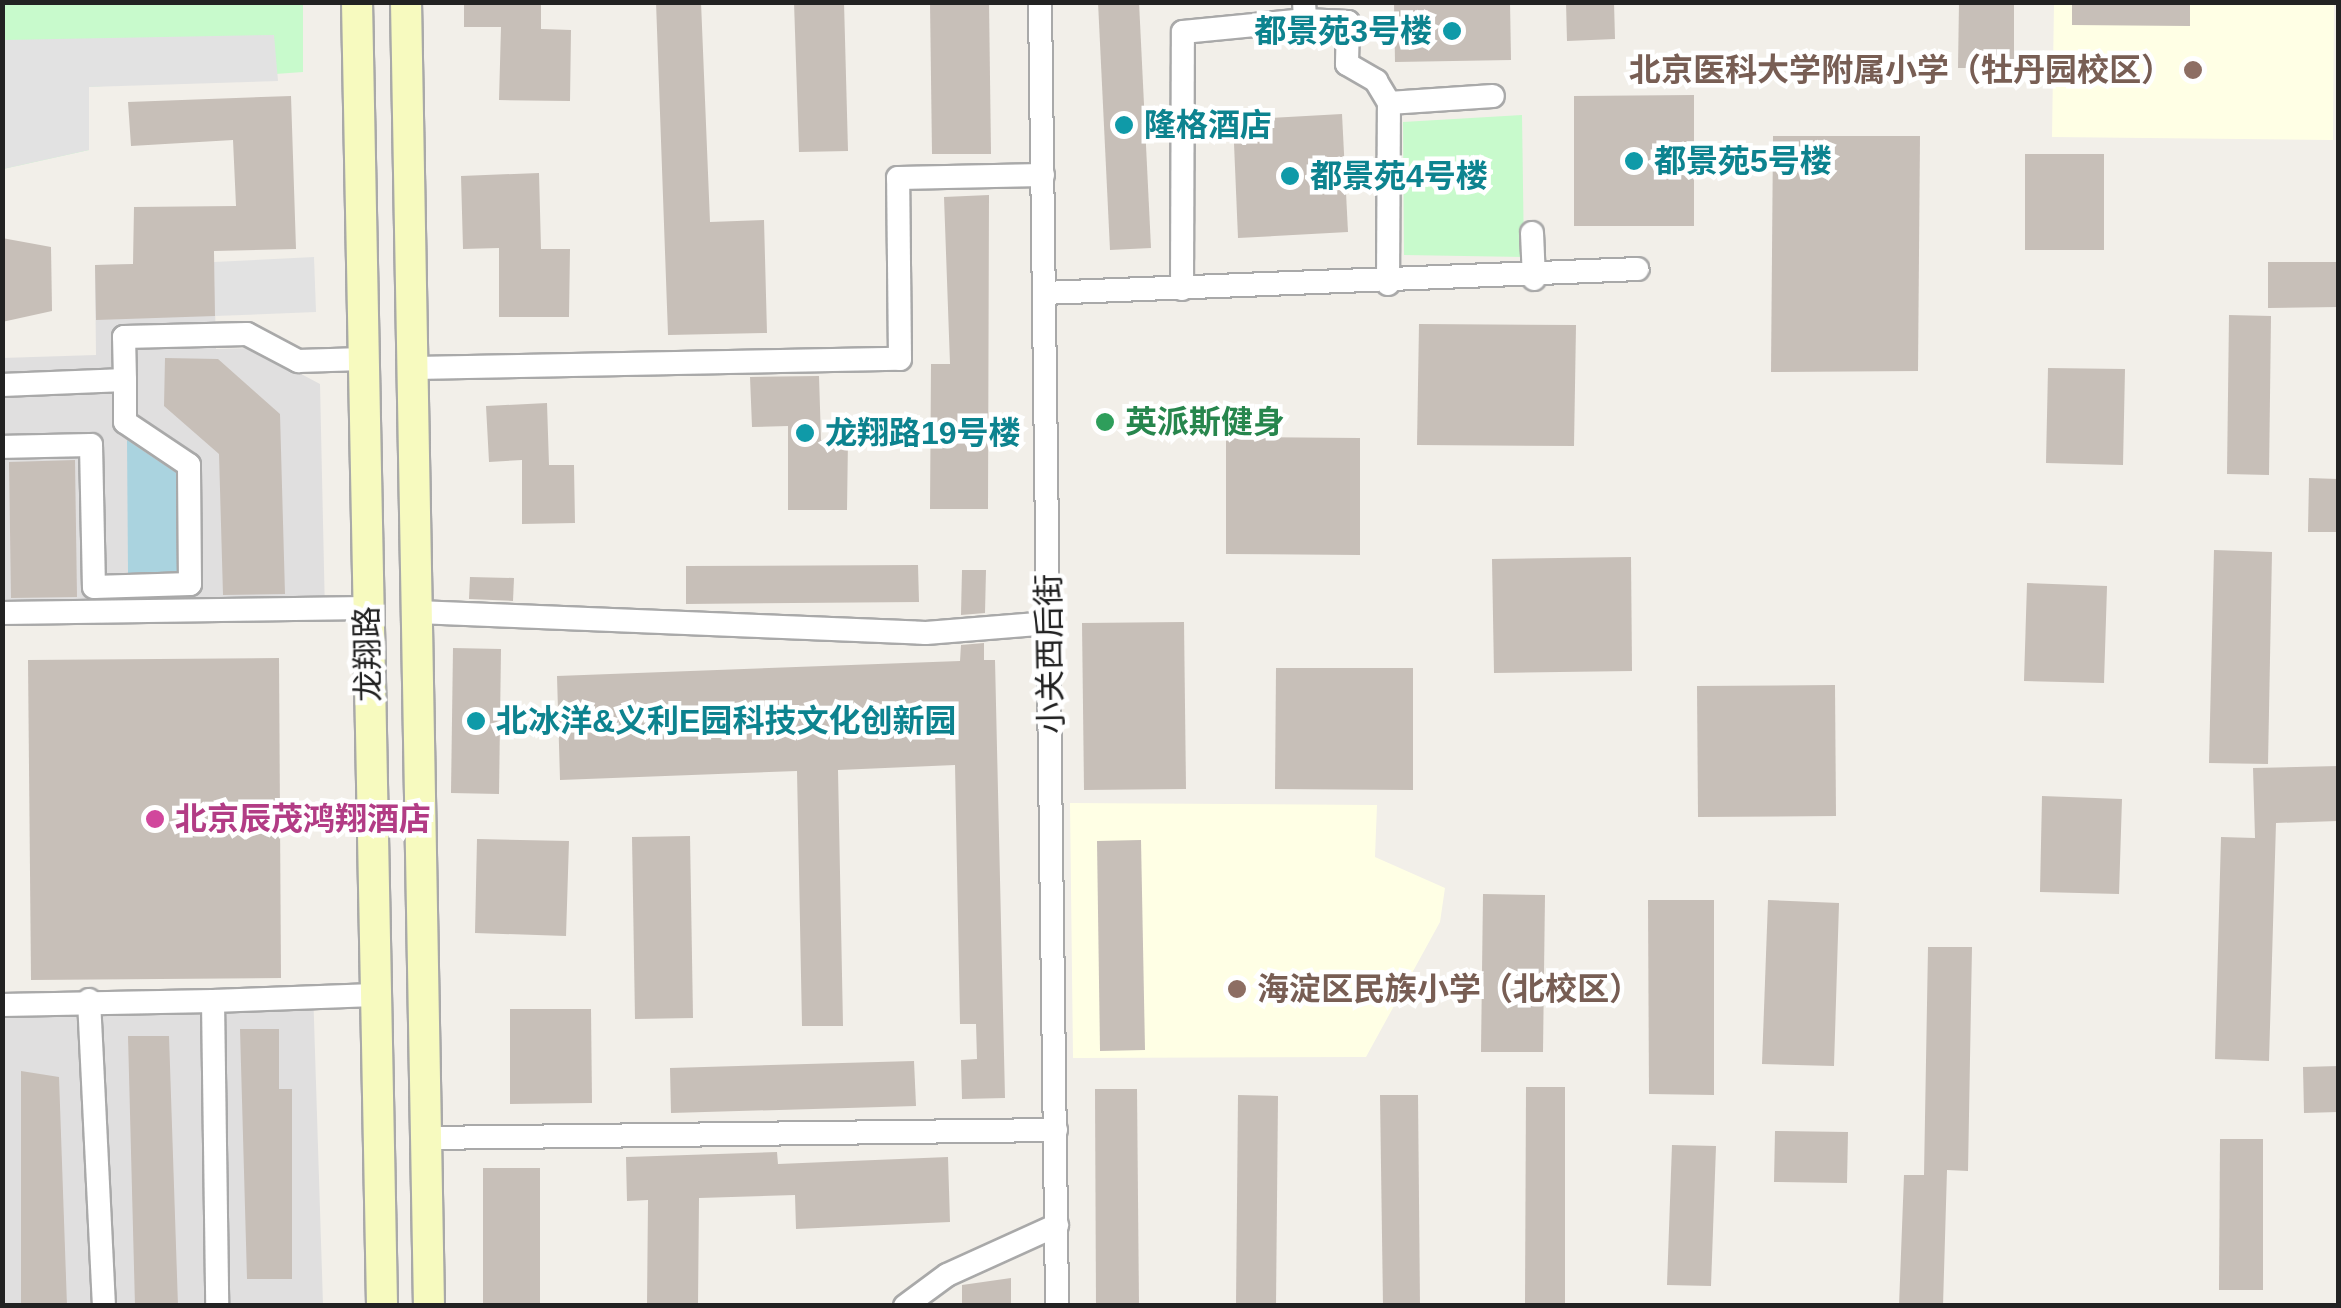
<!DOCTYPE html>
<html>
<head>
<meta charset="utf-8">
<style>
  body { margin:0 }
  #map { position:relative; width:2341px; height:1308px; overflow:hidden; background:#f2efe9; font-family:Arial,"Noto Sans SC",sans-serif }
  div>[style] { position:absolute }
  .residential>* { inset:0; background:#e0dfdf }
  .education>* { inset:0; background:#ffffe5 }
  .park>* { inset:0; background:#c8facc }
  .parking>* { inset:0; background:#e2e2e2 }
  .water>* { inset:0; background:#aad3df }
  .building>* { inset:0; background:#c7bfb8 }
  .roads { filter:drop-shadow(2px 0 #a9a9a9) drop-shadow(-2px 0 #a9a9a9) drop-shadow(0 2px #a9a9a9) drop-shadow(0 -2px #a9a9a9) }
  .street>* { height:22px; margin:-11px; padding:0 11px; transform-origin:11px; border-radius:11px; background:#fff }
  .secondary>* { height:30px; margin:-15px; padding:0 15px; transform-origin:15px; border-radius:15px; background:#f7fabf }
  .dots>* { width:28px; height:28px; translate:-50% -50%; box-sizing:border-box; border:5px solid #fff; border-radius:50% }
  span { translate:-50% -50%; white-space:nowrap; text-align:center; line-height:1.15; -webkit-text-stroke:9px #fff; paint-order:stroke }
  .culture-label { font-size:32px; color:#0d838f; font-weight:700 }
  .right { translate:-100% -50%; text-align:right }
  .left { translate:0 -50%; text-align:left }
  .education-label { font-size:32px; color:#785e54; font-weight:700 }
  .leisure-label { font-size:32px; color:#27864d; font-weight:700 }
  .street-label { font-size:32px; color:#222 }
  .hotel-label { font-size:32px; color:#b23c85; font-weight:700 }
  .frame { position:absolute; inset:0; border:5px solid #222; pointer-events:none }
</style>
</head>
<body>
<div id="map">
  <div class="residential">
    <i style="clip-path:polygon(214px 262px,216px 349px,252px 348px,320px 384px,325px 614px,3px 622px,2px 358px,96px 355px,95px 265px)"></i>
    <i style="clip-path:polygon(313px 989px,323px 1305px,3px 1305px,2px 1003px)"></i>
  </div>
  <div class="education">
    <i style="clip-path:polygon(2054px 3px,2334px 3px,2333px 140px,2052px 137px)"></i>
    <i style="clip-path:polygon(1070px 803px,1377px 805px,1375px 857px,1445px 888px,1440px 922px,1366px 1057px,1073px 1058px)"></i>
  </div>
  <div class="park">
    <i style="clip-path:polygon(2px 3px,303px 3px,303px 72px,89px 87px,89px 150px,3px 169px)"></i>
    <i style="clip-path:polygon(1522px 115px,1524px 257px,1404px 255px,1403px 122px)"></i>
  </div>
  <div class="parking">
    <i style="clip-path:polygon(274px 35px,278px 81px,89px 87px,89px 150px,3px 169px,3px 40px)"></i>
    <i style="clip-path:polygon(314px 257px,316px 312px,215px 316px,214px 262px)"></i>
  </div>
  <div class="water">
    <i style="clip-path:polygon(127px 440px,178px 474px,177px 572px,128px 573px)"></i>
  </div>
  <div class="building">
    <i style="clip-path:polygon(464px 2px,541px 2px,541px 29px,571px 30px,570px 101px,499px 100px,501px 27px,464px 27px)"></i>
    <i style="clip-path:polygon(656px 2px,701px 2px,710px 222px,764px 220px,767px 333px,668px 335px)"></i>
    <i style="clip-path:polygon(794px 2px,844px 2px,848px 151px,799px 152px)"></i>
    <i style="clip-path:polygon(930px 2px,989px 2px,991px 154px,932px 154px)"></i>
    <i style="clip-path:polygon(1098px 2px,1139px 2px,1151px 248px,1110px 250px)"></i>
    <i style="clip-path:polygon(1394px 2px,1510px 2px,1511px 60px,1395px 62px)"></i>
    <i style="clip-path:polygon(1566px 2px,1614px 2px,1615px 39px,1567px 41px)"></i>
    <i style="clip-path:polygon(1959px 2px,2014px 2px,2014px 68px,1958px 68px)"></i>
    <i style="clip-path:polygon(2072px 2px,2190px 2px,2190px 26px,2072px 25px)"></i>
    <i style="clip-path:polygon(1694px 95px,1694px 226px,1574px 226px,1574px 96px)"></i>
    <i style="clip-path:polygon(291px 96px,296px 249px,214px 251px,215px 316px,96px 320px,95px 265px,133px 264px,134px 207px,236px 206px,233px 140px,131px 146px,128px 102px)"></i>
    <i style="clip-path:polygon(1342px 114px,1348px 232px,1238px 238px,1233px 120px)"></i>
    <i style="clip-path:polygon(1773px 136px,1920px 136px,1918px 371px,1771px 372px)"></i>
    <i style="clip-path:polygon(2025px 154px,2104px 154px,2104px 250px,2025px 250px)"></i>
    <i style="clip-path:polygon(539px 173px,541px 249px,570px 249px,569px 317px,499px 317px,499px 248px,463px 249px,461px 176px)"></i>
    <i style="clip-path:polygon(989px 195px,988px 509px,930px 509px,931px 364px,950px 364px,944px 197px)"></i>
    <i style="clip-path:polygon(2px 238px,51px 247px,52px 311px,2px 322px)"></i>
    <i style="clip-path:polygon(2268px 262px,2338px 262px,2338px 307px,2268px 308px)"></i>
    <i style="clip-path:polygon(2229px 315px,2271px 316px,2269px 475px,2227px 474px)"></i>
    <i style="clip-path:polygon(1419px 324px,1576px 325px,1574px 446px,1417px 445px)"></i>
    <i style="clip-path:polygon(165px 358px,218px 359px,280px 414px,285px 594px,223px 595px,219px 454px,164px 406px)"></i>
    <i style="clip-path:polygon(2048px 368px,2125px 369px,2123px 465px,2046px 463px)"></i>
    <i style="clip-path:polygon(819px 376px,821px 440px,848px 439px,847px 510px,788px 510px,788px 426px,752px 427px,750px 377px)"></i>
    <i style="clip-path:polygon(547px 403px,549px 465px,574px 465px,575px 523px,522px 524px,522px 460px,489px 462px,486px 406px)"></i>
    <i style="clip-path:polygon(1226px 437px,1360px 438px,1360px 555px,1226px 554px)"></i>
    <i style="clip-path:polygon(75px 460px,77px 597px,11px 598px,9px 462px)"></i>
    <i style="clip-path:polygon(2309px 478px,2338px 479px,2338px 532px,2308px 532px)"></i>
    <i style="clip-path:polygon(2214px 550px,2272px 552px,2268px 764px,2209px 763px)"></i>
    <i style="clip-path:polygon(1631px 557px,1632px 671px,1494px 673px,1492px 559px)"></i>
    <i style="clip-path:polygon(918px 565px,919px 602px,686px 604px,686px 566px)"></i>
    <i style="clip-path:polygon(962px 570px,986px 570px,985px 613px,961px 615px)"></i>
    <i style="clip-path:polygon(470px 577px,514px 578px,513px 601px,469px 599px)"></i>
    <i style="clip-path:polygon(2027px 583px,2107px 586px,2104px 683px,2024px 681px)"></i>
    <i style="clip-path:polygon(1184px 622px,1186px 789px,1084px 790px,1082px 623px)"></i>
    <i style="clip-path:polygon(984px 643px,984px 660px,995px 660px,1005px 1098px,962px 1099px,961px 1060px,977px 1059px,976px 1024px,960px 1024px,955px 765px,838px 770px,843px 1026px,802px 1026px,797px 771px,560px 780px,557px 676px,960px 661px,961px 645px)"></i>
    <i style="clip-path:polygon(453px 648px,501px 649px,499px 794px,451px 793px)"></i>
    <i style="clip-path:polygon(279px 658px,281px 978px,31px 980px,28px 660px)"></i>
    <i style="clip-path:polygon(1276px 668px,1413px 668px,1413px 790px,1275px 789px)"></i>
    <i style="clip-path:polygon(1835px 685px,1836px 816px,1698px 817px,1697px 686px)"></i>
    <i style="clip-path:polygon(2338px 766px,2338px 821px,2276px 823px,2269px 1061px,2215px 1059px,2221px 837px,2255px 838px,2253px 768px)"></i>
    <i style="clip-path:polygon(2042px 796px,2122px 799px,2119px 894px,2040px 892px)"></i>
    <i style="clip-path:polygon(690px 836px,693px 1018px,635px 1019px,632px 837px)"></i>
    <i style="clip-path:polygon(477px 839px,569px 841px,566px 936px,475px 933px)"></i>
    <i style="clip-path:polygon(1141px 840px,1145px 1050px,1100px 1051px,1097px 841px)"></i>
    <i style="clip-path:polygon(1483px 894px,1545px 895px,1543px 1052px,1481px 1052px)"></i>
    <i style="clip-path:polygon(1648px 900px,1714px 900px,1714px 1095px,1649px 1094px)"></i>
    <i style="clip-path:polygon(1768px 900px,1839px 903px,1834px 1066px,1762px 1064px)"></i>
    <i style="clip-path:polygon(1928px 947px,1972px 947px,1968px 1171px,1947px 1170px,1943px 1306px,1899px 1306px,1904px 1175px,1924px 1175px)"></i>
    <i style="clip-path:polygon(510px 1009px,591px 1009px,592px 1103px,510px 1104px)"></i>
    <i style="clip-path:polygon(240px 1029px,279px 1029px,279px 1089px,292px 1089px,292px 1279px,247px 1279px)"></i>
    <i style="clip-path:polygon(128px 1036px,169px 1036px,178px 1306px,135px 1306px)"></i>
    <i style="clip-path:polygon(914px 1061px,916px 1106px,671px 1113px,670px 1068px)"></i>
    <i style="clip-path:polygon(2338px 1066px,2338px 1112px,2304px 1113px,2303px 1067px)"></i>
    <i style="clip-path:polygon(21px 1071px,59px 1077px,67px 1306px,21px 1306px)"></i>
    <i style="clip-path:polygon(1526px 1087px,1565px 1087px,1565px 1306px,1525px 1306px)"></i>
    <i style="clip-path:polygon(1095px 1089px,1137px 1089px,1139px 1306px,1096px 1306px)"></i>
    <i style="clip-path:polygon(1238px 1095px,1278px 1096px,1276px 1306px,1236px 1306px)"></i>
    <i style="clip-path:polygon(1380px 1095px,1418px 1095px,1420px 1306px,1383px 1306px)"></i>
    <i style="clip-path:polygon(1775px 1131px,1848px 1132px,1847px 1183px,1774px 1182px)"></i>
    <i style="clip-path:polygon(2220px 1139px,2263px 1139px,2263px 1290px,2219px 1290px)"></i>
    <i style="clip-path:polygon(1672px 1145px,1716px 1146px,1711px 1286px,1667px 1285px)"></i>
    <i style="clip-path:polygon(777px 1152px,778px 1164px,948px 1157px,950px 1222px,796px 1229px,795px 1195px,699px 1198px,698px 1306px,647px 1306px,648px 1200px,627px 1201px,626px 1157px)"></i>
    <i style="clip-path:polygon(483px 1168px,540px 1168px,540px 1306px,483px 1306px)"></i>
    <i style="clip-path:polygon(1011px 1278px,1011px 1306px,962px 1306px,962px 1285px)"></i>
  </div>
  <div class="roads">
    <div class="street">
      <i style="left:1040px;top:2px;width:1304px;rotate:89.25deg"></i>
      <i style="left:1305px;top:20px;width:43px;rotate:2.7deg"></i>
      <i style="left:1348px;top:22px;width:42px;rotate:91.4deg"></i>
      <i style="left:1347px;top:64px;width:34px;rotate:30deg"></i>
      <i style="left:1376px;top:81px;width:26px;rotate:59deg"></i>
      <i style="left:1389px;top:103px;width:104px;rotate:-3.9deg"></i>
      <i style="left:1532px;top:233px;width:46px;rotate:87.5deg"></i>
      <i style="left:1388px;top:284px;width:181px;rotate:-89.7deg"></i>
      <i style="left:1182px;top:289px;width:257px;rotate:-89.8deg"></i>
      <i style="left:1183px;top:32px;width:123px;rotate:-5.6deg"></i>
      <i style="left:1305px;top:20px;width:18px;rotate:-93deg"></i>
      <i style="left:1044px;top:293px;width:594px;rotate:-2.31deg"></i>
      <i style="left:413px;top:368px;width:487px;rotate:-1.1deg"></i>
      <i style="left:900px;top:359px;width:181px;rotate:-90.6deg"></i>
      <i style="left:898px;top:178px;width:145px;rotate:-1.2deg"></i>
      <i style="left:2px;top:385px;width:123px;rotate:-2.3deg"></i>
      <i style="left:125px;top:380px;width:43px;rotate:-91.3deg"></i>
      <i style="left:124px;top:337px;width:123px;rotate:-1.4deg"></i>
      <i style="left:247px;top:334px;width:58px;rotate:27.9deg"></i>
      <i style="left:298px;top:361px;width:65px;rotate:-1.8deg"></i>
      <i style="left:2px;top:447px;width:89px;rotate:-1.3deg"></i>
      <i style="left:91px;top:445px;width:142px;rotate:88.8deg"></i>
      <i style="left:94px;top:587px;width:96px;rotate:-1.8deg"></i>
      <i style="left:190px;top:584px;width:119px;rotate:-90.5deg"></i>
      <i style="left:189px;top:465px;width:77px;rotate:-146.1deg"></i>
      <i style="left:125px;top:422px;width:42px;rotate:-90deg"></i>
      <i style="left:417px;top:612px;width:509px;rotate:2.36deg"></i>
      <i style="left:926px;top:633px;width:124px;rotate:-4.6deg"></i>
      <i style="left:2px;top:613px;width:365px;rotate:-0.8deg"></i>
      <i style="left:89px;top:1000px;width:306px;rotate:87.2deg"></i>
      <i style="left:213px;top:1001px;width:161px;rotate:-2.1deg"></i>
      <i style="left:2px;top:1005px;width:211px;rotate:-1.1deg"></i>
      <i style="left:213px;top:1001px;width:305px;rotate:89.2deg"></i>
      <i style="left:426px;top:1138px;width:630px;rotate:-0.73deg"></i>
      <i style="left:905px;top:1306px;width:52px;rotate:-36.4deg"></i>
      <i style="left:947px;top:1275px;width:121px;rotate:-24.4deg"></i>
    </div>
    <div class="secondary">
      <i style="left:357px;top:2px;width:1304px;rotate:88.9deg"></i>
      <i style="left:406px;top:2px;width:1304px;rotate:88.99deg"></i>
    </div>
  </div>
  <div class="dots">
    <i style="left:1452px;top:31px;background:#0f9aa8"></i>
    <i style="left:2193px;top:70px;background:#8d6e63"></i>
    <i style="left:1124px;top:125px;background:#0f9aa8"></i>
    <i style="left:1634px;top:161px;background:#0f9aa8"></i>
    <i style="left:1290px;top:176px;background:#0f9aa8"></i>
    <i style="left:1105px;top:422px;background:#2e9e5b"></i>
    <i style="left:805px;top:433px;background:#0f9aa8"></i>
    <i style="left:476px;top:721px;background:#0f9aa8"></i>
    <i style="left:155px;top:819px;background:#d1479c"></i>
    <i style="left:1237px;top:989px;background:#8d6e63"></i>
  </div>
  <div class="culture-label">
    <span class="right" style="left:1432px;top:31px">都景苑3号楼</span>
    <span class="left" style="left:1144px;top:125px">隆格酒店</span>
    <span class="left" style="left:1654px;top:161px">都景苑5号楼</span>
    <span class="left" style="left:1310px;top:176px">都景苑4号楼</span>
    <span class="left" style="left:825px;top:433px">龙翔路19号楼</span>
    <span class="left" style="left:496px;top:721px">北冰洋&amp;义利E园科技文化创新园</span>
  </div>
  <div class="education-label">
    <span class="right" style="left:2173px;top:70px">北京医科大学附属小学（牡丹园校区）</span>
    <span class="left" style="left:1257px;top:989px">海淀区民族小学（北校区）</span>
  </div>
  <div class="leisure-label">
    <span class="left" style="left:1125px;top:422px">英派斯健身</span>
  </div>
  <div class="street-label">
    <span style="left:368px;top:654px;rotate:-91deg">龙翔路</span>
    <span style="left:1050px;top:654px;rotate:-91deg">小关西后街</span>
  </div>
  <div class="hotel-label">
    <span class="left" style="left:175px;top:819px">北京辰茂鸿翔酒店</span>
  </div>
  <div class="frame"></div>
</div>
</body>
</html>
